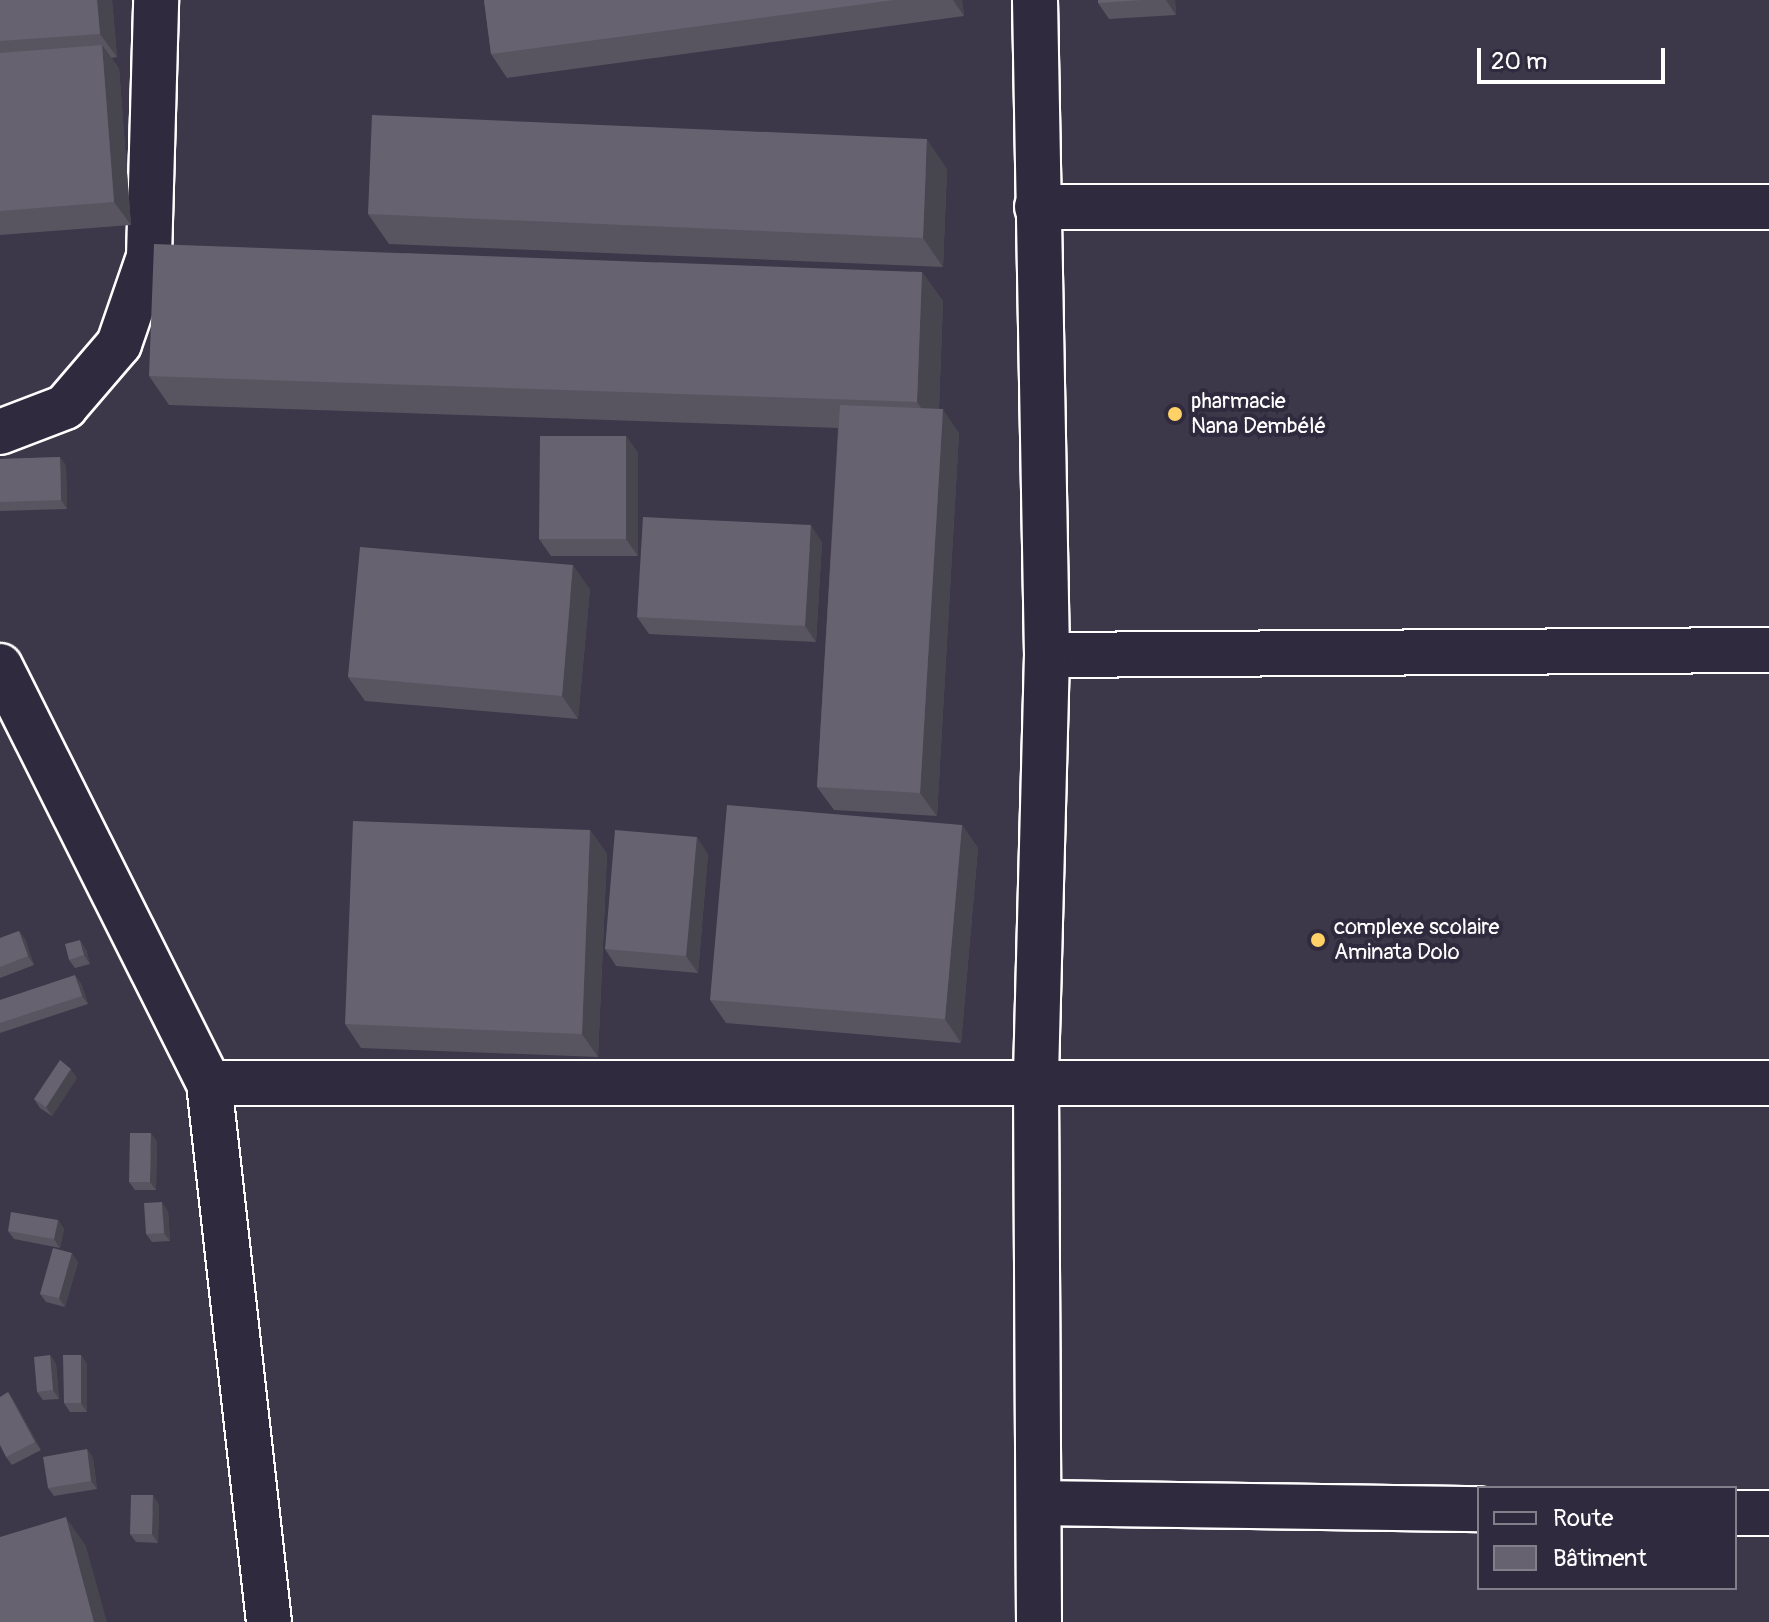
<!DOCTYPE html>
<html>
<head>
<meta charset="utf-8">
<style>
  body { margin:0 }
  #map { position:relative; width:1769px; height:1622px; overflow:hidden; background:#3c3749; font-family:Pangolin,sans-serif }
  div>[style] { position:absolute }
  .roads { filter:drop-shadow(2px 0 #fff) drop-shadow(-2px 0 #fff) drop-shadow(0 2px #fff) drop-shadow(0 -2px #fff) }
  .street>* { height:44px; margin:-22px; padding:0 22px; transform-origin:22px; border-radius:22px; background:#2f2a3d }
  .secondary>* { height:44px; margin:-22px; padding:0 22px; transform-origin:22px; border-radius:22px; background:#2f2a3d }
  .wall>* { inset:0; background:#585460 }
  .shaded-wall>* { inset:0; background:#47454e }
  .building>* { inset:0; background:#666270 }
  .dots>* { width:22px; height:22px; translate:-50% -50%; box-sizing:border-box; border:4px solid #2f2a3d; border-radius:50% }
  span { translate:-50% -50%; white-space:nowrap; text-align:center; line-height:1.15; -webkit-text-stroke:8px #2f2a3d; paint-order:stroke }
  .poi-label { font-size:22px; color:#fff }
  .left { translate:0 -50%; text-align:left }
  .legend { position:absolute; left:1477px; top:1486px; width:260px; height:104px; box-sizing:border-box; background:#2f2a3d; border:2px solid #827f8b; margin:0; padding:10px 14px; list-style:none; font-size:24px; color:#fff }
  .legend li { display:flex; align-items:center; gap:16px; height:40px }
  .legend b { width:40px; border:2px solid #827f8b }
  .scale { position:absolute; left:1477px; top:48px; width:188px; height:36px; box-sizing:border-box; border:4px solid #fff; border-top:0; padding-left:10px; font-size:24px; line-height:28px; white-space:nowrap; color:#fff; -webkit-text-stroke:6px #2f2a3d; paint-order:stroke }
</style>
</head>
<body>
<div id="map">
  <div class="roads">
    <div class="street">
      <i style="left:1037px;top:207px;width:732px"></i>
      <i style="left:0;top:432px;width:70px;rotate:-21deg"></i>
      <i style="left:65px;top:407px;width:83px;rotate:-49.4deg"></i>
      <i style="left:119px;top:344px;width:92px;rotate:-71deg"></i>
      <i style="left:149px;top:257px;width:257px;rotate:-88.4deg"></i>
      <i style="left:1047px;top:655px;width:722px;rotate:-0.4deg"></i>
      <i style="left:0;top:666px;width:466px;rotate:63.4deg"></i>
      <i style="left:209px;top:1083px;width:542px;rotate:83.65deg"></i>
      <i style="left:209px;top:1083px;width:1560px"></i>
      <i style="left:1039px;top:1503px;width:440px;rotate:0.8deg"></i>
      <i style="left:1735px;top:1513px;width:34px"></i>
    </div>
    <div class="secondary">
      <i style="left:1035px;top:0;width:655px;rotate:88.95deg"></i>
      <i style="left:1047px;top:655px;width:431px;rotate:91.5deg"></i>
      <i style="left:1036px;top:1086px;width:536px;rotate:89.68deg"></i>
    </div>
  </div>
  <div class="wall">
    <i style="clip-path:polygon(0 0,112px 0,117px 57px,111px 58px,119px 68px,131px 225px,0 235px)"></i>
    <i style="clip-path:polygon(484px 0,962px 0,964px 16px,507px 78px,491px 54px)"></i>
    <i style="clip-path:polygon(1098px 0,1175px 0,1176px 15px,1109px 19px,1098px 3px)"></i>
    <i style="clip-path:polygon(947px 169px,943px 267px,389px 244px,368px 214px)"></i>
    <i style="clip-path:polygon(922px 272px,943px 301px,939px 409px,959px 433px,937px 816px,834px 810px,817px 787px,838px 428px,169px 405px,149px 376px)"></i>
    <i style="clip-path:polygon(626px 436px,638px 453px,638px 556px,551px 556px,539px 539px)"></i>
    <i style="clip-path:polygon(60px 457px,66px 466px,67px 509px,0 511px,0 459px)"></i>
    <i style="clip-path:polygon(822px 542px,816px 642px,649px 634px,637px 617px)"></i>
    <i style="clip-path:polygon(590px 589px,578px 719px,365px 701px,348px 677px)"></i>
    <i style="clip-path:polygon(962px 825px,978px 848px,961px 1043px,726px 1023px,710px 1000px)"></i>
    <i style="clip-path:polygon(590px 830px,607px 854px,598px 1057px,361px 1048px,345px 1024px)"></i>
    <i style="clip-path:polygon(708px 854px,698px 973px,616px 966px,605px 949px)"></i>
    <i style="clip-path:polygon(19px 931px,25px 939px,34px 965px,0 978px,0 938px)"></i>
    <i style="clip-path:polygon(86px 949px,90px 964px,75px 968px,69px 960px)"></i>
    <i style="clip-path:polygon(81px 983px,88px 1004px,0 1033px,0 1000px)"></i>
    <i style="clip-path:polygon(77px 1078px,52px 1116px,40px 1108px,34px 1099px)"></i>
    <i style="clip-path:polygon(157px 1141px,156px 1190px,135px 1190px,129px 1182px)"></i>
    <i style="clip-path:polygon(168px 1211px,170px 1241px,152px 1242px,146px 1234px)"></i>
    <i style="clip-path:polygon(58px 1220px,64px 1229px,60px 1248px,14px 1239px,8px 1231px)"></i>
    <i style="clip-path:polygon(78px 1262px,65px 1307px,46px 1302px,40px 1294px)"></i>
    <i style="clip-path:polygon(50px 1355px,56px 1364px,59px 1399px,43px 1400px,37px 1392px)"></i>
    <i style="clip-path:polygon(81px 1355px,87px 1364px,87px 1412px,70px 1412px,64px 1403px)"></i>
    <i style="clip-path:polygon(8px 1392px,14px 1401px,41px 1450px,12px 1465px,6px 1457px)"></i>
    <i style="clip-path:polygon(87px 1449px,93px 1458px,97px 1489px,54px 1496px,48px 1488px)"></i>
    <i style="clip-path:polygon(159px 1504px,158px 1543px,136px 1542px,130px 1534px)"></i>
  </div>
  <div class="shaded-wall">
    <i style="clip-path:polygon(97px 0,112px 0,117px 57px,100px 34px)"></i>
    <i style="clip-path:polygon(953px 0,962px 0,964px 16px)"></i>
    <i style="clip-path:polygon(1166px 0,1175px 0,1176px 15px)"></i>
    <i style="clip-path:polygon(102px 45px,119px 68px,131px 225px,114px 202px)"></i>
    <i style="clip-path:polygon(927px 139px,947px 169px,943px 267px,923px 238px)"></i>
    <i style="clip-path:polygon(922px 272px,943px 301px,938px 432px,917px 402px)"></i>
    <i style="clip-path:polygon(943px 409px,959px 433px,937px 816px,920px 793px)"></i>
    <i style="clip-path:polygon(626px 436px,638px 453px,638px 556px,626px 539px)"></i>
    <i style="clip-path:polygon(60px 457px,66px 466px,67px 509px,61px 500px)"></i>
    <i style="clip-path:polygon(811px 525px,822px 542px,816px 642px,805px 626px)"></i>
    <i style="clip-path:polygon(573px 565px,590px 589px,578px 719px,562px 696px)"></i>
    <i style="clip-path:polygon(962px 825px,978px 848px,961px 1043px,945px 1019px)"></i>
    <i style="clip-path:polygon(590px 830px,607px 854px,598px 1057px,582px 1034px)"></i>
    <i style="clip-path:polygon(697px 837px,708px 854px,698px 973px,686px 956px)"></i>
    <i style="clip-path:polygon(19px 931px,25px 939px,34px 965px,28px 956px)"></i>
    <i style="clip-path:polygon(80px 940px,86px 949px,90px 964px,84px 955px)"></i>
    <i style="clip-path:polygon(75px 975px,81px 983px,88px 1004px,82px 996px)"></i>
    <i style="clip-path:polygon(71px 1069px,77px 1078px,52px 1116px,46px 1107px)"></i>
    <i style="clip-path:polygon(151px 1133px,157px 1141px,156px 1190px,150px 1182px)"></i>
    <i style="clip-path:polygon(162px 1202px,168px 1211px,170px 1241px,164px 1233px)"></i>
    <i style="clip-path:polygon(58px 1220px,64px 1229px,60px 1248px,54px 1239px)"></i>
    <i style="clip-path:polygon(72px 1253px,78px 1262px,65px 1307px,59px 1298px)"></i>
    <i style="clip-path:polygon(50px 1355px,56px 1364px,59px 1399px,53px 1390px)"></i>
    <i style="clip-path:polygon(81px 1355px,87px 1364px,87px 1412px,81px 1403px)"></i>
    <i style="clip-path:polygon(8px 1392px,14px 1401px,41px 1450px,35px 1442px)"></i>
    <i style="clip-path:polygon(87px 1449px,93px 1458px,97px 1489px,91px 1481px)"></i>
    <i style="clip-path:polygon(153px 1495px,159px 1504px,158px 1543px,152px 1534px)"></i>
    <i style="clip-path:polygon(66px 1517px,86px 1546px,107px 1622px,94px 1622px)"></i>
  </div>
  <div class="building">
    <i style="clip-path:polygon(0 0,97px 0,100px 34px,0 41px)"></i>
    <i style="clip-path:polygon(484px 0,894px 0,491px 54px)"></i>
    <i style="clip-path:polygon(1098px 0,1143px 0,1098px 3px)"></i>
    <i style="clip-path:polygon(102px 45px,114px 202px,0 211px,0 53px)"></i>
    <i style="clip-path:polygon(372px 115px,927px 139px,923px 238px,368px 214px)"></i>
    <i style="clip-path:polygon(154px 244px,922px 272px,917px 402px,149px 376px)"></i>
    <i style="clip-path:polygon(840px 405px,943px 409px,920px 793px,817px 787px)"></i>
    <i style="clip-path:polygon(540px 436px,626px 436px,626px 539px,539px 539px)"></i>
    <i style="clip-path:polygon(60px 457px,61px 500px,0 502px,0 459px)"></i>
    <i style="clip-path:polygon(643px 517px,811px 525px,805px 626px,637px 617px)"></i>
    <i style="clip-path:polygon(360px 547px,573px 565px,562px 696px,348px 677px)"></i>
    <i style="clip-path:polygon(727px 805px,962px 825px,945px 1019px,710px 1000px)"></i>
    <i style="clip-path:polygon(353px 821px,590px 830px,582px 1034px,345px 1024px)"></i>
    <i style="clip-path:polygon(615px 830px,697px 837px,686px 956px,605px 949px)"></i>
    <i style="clip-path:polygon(19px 931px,28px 956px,0 967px,0 938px)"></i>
    <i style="clip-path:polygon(80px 940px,84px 955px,69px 960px,65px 944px)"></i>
    <i style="clip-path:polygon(75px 975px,82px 996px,0 1023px,0 1000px)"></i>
    <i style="clip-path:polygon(60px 1060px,71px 1069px,46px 1107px,34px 1099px)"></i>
    <i style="clip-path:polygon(130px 1133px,151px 1133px,150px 1182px,129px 1182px)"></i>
    <i style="clip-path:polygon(162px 1202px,164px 1233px,146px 1234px,144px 1203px)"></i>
    <i style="clip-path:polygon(11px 1212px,58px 1220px,54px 1239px,8px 1231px)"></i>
    <i style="clip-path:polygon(53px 1248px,72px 1253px,59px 1298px,40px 1294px)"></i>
    <i style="clip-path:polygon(50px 1355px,53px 1390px,37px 1392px,34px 1357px)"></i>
    <i style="clip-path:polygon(63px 1355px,81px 1355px,81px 1403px,64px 1403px)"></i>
    <i style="clip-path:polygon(8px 1392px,35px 1442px,6px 1457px,0 1445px,0 1397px)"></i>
    <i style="clip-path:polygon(87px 1449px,91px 1481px,48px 1488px,43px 1457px)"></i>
    <i style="clip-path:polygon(131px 1495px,153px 1495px,152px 1534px,130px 1534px)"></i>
    <i style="clip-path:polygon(66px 1517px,94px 1622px,0 1622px,0 1537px)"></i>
  </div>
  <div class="dots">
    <i style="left:1175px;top:414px;background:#ffd166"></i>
    <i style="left:1318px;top:940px;background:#ffd166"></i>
  </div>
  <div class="poi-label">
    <span class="left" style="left:1191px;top:414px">pharmacie<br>Nana Dembélé</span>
    <span class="left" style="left:1334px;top:940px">complexe scolaire<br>Aminata Dolo</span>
  </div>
  <ul class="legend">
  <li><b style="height:10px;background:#2f2a3d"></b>Route</li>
  <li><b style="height:22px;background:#666270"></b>Bâtiment</li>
  </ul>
  <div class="scale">20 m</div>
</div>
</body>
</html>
